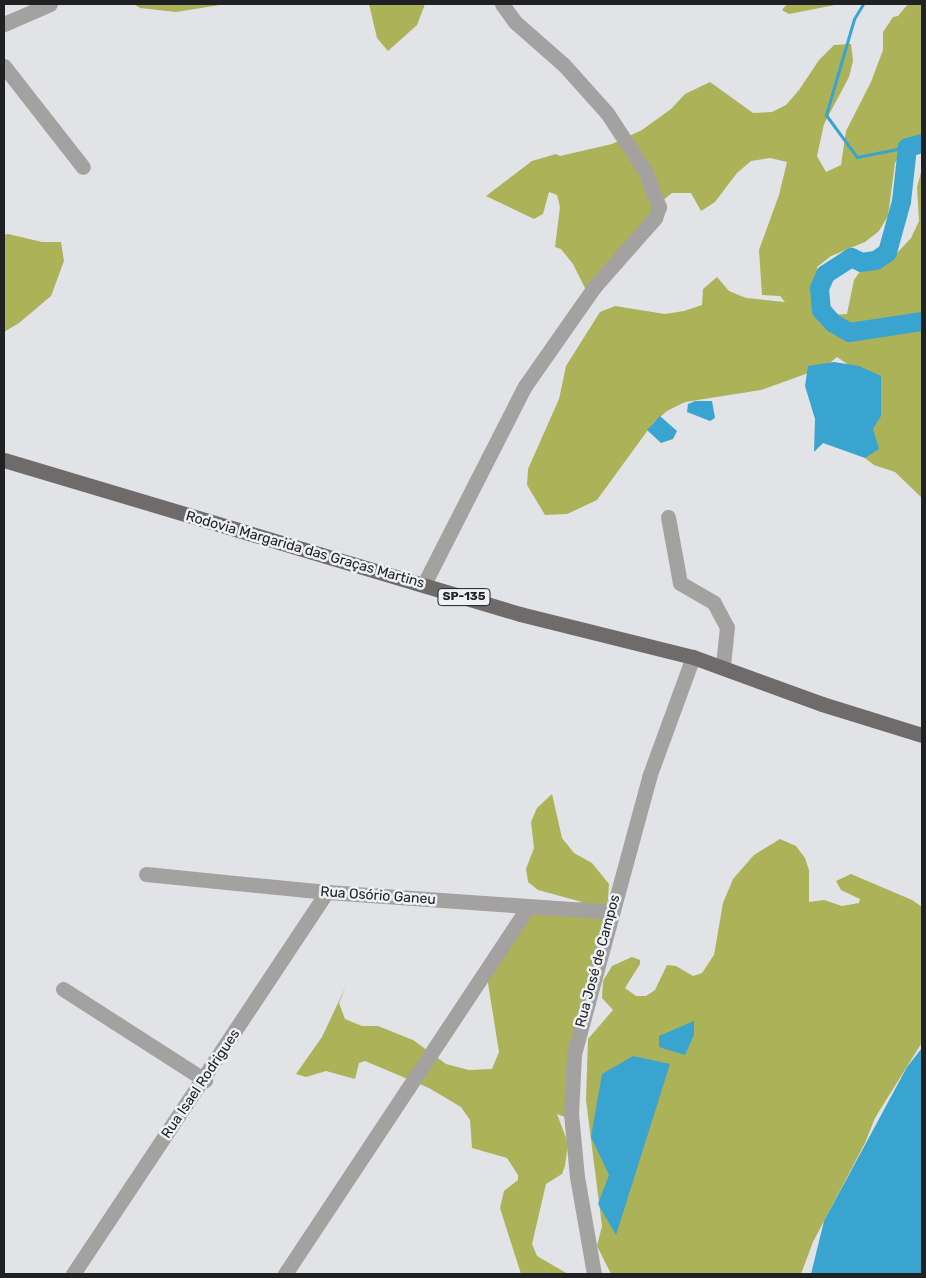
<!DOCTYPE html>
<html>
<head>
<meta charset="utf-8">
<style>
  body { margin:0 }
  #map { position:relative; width:926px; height:1278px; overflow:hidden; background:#e1e3e7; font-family:Rubik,sans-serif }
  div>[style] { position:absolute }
  .forest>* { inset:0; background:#acb258 }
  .water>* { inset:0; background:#39a4d0 }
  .stream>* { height:3px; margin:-1.5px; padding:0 1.5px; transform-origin:1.5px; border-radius:1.5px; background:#39a4d0 }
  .river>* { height:19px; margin:-9.5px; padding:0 9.5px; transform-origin:9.5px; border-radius:9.5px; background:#39a4d0 }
  .minor>* { height:15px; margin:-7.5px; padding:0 7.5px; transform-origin:7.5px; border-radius:7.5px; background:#a4a2a1 }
  .major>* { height:15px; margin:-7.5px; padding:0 7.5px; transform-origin:7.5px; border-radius:7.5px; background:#6f6b6b }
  span { translate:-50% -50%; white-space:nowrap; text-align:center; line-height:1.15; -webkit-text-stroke:5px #eef1f5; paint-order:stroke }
  .shield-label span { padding:1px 4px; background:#eef1f5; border:1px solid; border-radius:4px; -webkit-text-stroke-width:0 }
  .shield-label { font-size:12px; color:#202123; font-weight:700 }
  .street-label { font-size:14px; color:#202123 }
  .frame { position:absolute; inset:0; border:5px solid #202123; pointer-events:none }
</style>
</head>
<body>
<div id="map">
  <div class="forest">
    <i style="clip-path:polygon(134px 4px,226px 4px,176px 12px,140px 8px)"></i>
    <i style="clip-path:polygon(369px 4px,425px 4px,417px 25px,388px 51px,377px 38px)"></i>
    <i style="clip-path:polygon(787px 4px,840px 4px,789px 14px,782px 10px)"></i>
    <i style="clip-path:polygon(908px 4px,922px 4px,922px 137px,903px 148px,895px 163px,888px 216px,879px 231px,865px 242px,831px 256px,817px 267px,821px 301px,830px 315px,847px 314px,854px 280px,865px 264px,898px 252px,911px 238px,919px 221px,917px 187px,922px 169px,922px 498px,895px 472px,874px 465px,861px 455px,847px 451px,845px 444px,859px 372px,837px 357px,825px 367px,761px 390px,685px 402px,667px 411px,653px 423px,597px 500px,567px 514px,545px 515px,527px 485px,528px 469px,559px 399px,566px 366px,600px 312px,615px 306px,665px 314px,684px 311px,702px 305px,703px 289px,717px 277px,729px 291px,746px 298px,785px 302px,780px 296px,762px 295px,759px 250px,779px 195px,787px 162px,770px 158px,751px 161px,737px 173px,715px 202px,701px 211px,691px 193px,672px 193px,657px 205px,587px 292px,573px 264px,561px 249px,555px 247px,560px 207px,557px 195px,549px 192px,543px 214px,534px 219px,486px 196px,532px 161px,556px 154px,560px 156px,612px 144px,642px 130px,671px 109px,685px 94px,710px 82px,753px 113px,772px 112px,786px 105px,799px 90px,819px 60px,834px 45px,851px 44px,853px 61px,849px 77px,824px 124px,817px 156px,826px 172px,841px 165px,846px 131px,871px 82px,883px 50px,883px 32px,893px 17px,898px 16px)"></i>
    <i style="clip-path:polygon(8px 234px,42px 242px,61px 242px,64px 261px,51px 296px,19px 323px,4px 332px,4px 235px)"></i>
    <i style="clip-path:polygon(552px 794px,562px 838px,574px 853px,592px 863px,609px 884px,606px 927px,581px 1029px,570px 1119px,557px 1114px,568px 1143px,565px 1166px,562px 1174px,546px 1184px,532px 1244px,537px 1256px,568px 1274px,521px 1274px,500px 1208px,504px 1191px,518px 1180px,518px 1175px,507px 1158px,472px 1148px,470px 1120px,461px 1107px,429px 1088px,365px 1061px,359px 1063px,355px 1079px,326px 1071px,306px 1077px,296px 1074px,322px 1037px,346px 986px,339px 1003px,345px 1019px,362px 1026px,378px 1026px,413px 1040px,446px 1064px,469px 1070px,492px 1069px,499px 1052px,487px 977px,525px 918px,542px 909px,582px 902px,538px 890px,528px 882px,526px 869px,534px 848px,531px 822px,537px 808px)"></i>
    <i style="clip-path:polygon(780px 839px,796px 846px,805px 858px,809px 870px,809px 902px,824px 900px,842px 906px,859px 903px,860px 899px,841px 890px,836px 881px,851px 874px,912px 900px,922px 907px,921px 1044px,875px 1118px,865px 1143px,813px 1242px,801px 1274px,611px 1274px,597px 1246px,602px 1226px,586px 1100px,588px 1039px,613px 1010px,602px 998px,603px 981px,612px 966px,632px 957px,640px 960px,640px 964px,625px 988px,636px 996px,646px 996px,655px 990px,667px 965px,676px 966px,693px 976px,702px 973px,714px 955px,723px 903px,733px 879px,754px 855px)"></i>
  </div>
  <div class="water">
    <i style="clip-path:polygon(834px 362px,859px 366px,881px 376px,881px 416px,873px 429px,879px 449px,865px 458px,823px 443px,814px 452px,815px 419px,805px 386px,808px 366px)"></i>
    <i style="clip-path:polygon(695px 401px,712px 401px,715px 418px,710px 421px,687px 412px,688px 404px)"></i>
    <i style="clip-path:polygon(660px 416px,677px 431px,673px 439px,661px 443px,647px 430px)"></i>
    <i style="clip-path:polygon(694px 1021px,694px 1035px,685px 1055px,659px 1047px,659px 1036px)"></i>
    <i style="clip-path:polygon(922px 1048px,922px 1274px,811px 1274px,824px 1221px,907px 1067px)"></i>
    <i style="clip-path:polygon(633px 1056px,670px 1064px,616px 1235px,598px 1204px,609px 1175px,591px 1137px,602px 1074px)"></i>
  </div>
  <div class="stream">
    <i style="left:863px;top:4px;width:17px;rotate:121deg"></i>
    <i style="left:854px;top:19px;width:100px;rotate:106.3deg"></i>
    <i style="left:826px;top:115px;width:52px;rotate:53.6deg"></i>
    <i style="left:857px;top:157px;width:51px;rotate:-11.3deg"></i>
  </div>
  <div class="river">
    <i style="left:922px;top:143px;width:16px;rotate:165deg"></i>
    <i style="left:907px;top:147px;width:54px;rotate:96.3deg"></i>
    <i style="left:901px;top:201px;width:53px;rotate:105.4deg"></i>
    <i style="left:887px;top:252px;width:14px;rotate:146deg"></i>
    <i style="left:875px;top:260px;width:14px;rotate:172deg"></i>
    <i style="left:861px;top:262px;width:11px;rotate:-153deg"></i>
    <i style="left:851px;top:257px;width:31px;rotate:147deg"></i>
    <i style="left:825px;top:274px;width:15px;rotate:113deg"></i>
    <i style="left:819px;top:288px;width:22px;rotate:85deg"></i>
    <i style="left:821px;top:310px;width:18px;rotate:47deg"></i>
    <i style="left:833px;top:323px;width:18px;rotate:29deg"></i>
    <i style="left:849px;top:332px;width:74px;rotate:-8.6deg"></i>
  </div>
  <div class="minor">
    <i style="left:4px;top:24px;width:50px;rotate:-23.5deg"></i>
    <i style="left:4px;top:66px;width:128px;rotate:52deg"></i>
    <i style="left:668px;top:517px;width:67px;rotate:79.7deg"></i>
    <i style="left:680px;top:583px;width:39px;rotate:30deg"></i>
    <i style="left:714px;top:603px;width:27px;rotate:62deg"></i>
    <i style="left:727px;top:627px;width:39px;rotate:96deg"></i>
    <i style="left:424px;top:584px;width:222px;rotate:-63deg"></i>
    <i style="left:525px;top:386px;width:122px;rotate:-55deg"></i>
    <i style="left:595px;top:286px;width:91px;rotate:-48.6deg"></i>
    <i style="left:655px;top:218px;width:12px;rotate:-70deg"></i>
    <i style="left:659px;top:207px;width:39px;rotate:-111deg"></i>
    <i style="left:645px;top:171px;width:69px;rotate:-123.2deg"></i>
    <i style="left:607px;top:113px;width:64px;rotate:-131.9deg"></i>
    <i style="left:564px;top:65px;width:65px;rotate:-138.7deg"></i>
    <i style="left:515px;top:22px;width:22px;rotate:-126deg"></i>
    <i style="left:146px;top:874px;width:182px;rotate:5.7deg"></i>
    <i style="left:327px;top:892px;width:284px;rotate:4deg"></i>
    <i style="left:63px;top:989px;width:169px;rotate:32.7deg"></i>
    <i style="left:73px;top:1274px;width:459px;rotate:-56.4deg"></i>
    <i style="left:285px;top:1274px;width:440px;rotate:-56.5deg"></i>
    <i style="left:594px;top:1274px;width:98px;rotate:-99.9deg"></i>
    <i style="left:577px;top:1177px;width:63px;rotate:-95.4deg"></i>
    <i style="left:571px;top:1114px;width:60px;rotate:-87.1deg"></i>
    <i style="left:574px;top:1054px;width:287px;rotate:-74.8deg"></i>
    <i style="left:649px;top:777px;width:128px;rotate:-69.9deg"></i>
  </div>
  <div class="major">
    <i style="left:4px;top:460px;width:538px;rotate:16.62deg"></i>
    <i style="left:520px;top:614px;width:178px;rotate:14deg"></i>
    <i style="left:693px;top:657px;width:137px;rotate:20deg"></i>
    <i style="left:822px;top:704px;width:105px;rotate:17.2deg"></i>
  </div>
  <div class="shield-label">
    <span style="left:464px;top:597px">SP-135</span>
  </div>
  <div class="street-label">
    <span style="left:305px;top:550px;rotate:16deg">Rodovia Margarida das Graças Martins</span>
    <span style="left:378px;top:896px;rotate:4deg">Rua Osório Ganeu</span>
    <span style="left:598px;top:961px;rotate:-75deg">Rua José de Campos</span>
    <span style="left:201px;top:1084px;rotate:-56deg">Rua Isael Rodrigues</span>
  </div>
  <div class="frame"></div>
</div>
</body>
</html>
